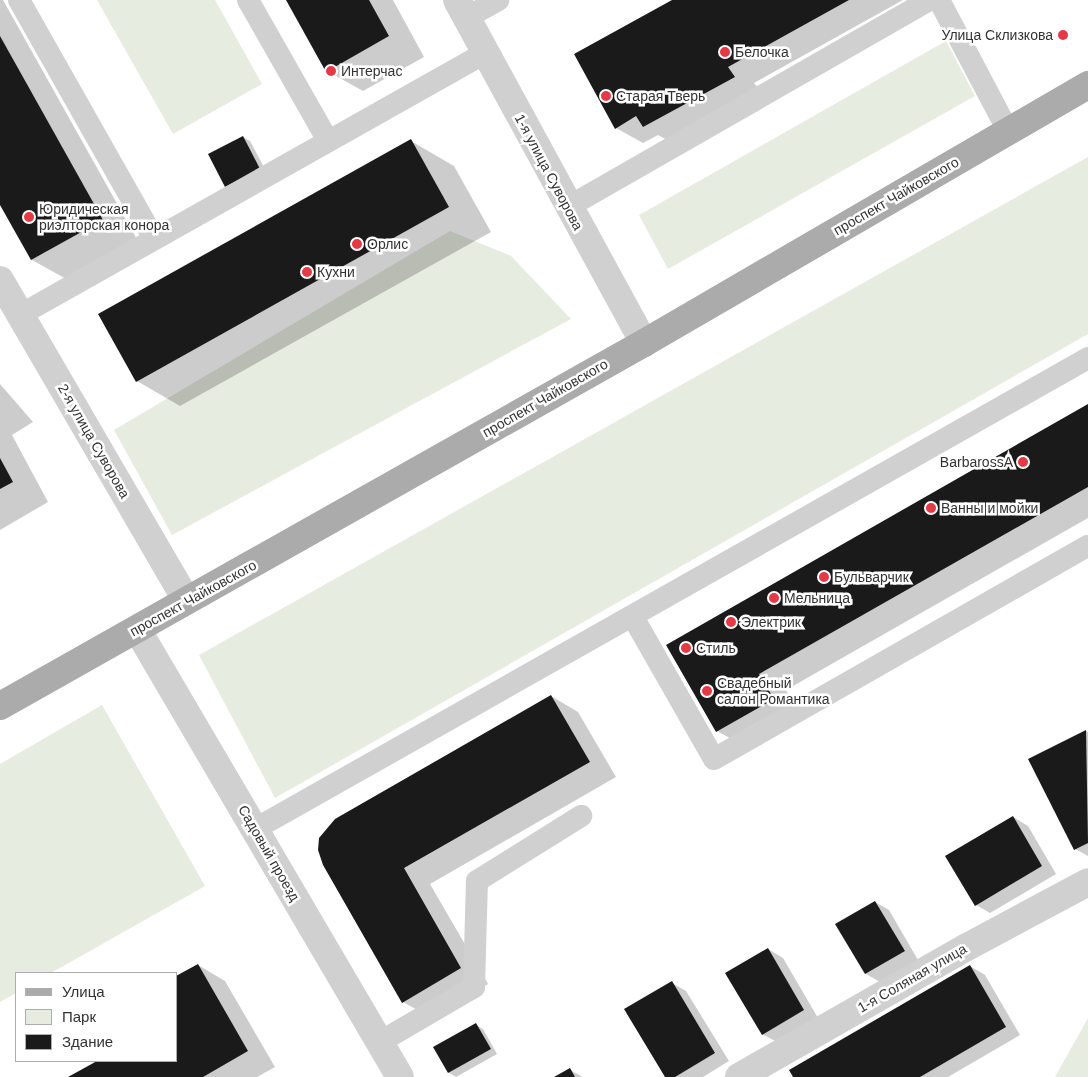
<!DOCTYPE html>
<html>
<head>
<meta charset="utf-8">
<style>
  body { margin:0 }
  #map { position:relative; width:1088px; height:1077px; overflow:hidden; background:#fff; font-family:Helvetica,sans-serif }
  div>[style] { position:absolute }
  .green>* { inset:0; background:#e6ecdf }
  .shadow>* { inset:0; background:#0003 }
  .building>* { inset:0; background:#1a1a1a }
  .lane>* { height:22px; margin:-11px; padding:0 11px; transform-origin:11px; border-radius:11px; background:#d0d0d0 }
  .street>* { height:28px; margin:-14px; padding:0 14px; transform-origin:14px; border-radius:14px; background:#d0d0d0 }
  .primary>* { height:28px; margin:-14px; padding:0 14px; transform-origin:14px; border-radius:14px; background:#ababab }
  .dots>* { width:14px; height:14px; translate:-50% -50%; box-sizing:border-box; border:2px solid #fff; border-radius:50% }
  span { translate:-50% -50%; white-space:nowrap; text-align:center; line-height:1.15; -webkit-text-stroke:5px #fff; paint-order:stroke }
  .poi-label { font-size:14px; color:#333 }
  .right { translate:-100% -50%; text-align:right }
  .left { translate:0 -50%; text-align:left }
  .street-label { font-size:14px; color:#333 }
  .legend { position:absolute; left:15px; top:972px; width:162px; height:90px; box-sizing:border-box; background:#fff; border:1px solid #adadad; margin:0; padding:6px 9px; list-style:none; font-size:15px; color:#333 }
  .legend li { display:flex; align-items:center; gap:10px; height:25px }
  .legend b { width:25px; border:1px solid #adadad }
</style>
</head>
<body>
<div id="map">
  <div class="green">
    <i style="clip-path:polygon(97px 0,215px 0,262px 84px,173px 134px)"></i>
    <i style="clip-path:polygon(946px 41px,975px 96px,668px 269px,639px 215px)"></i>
    <i style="clip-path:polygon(1088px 157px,1088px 334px,275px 798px,199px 655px)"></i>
    <i style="clip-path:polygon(450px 231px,511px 256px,571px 319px,172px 535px,114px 430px)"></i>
    <i style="clip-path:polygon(102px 705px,205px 886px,51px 973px,16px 973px,16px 993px,0 1002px,0 764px)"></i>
    <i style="clip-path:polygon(1088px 1018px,1088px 1077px,1055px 1077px)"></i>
  </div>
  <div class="shadow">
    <i style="clip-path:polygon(0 0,3px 0,138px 241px,68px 280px,32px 260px,0 202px)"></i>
    <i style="clip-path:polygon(287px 0,393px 0,424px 57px,363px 91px,327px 71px)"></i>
    <i style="clip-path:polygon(674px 0,903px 0,754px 83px,762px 92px,671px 142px,658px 135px,643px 143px,616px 128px)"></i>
    <i style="clip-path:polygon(243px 137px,250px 141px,267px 173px,210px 155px)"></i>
    <i style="clip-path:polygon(411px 141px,454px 166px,491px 232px,180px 406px,137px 381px)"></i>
    <i style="clip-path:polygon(0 384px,33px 422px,12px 435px,48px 502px,0 530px)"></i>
    <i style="clip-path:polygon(1088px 406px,1088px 518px,786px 690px,800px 715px,744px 746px,717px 731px,668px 645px)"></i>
    <i style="clip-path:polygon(551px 696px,578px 712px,616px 777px,430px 884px,488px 984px,430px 1017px,403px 1002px,319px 850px)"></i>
    <i style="clip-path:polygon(1086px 731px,1088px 732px,1088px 856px,1075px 849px)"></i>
    <i style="clip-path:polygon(1013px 817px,1028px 826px,1056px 874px,990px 913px,976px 905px)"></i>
    <i style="clip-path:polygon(875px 902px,889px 910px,918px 960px,880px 982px,866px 974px,837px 924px)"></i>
    <i style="clip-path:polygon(768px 949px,783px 958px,818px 1018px,777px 1042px,762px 1034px)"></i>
    <i style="clip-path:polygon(198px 965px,225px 981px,275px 1067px,257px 1077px,71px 1077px,99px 1061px,176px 1061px)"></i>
    <i style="clip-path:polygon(970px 966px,985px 975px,1020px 1035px,948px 1077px,794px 1077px)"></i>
    <i style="clip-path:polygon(672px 983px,686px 991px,729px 1061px,703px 1077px,666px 1077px)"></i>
    <i style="clip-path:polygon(476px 1025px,483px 1029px,497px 1054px,456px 1077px,449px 1073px)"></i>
    <i style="clip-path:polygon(570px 1070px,583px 1077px,557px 1077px)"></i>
  </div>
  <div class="building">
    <i style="clip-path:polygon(286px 0,369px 0,389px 36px,326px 72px)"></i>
    <i style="clip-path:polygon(672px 0,849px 0,728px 67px,735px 77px,643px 127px,636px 116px,615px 129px,574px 54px)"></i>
    <i style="clip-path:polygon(0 36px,103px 220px,31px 260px,0 205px)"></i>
    <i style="clip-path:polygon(243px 136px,260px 169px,225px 187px,208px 154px)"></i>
    <i style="clip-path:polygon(411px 139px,449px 207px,136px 382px,98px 314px)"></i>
    <i style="clip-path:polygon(1088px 404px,1088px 487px,759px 674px,774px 699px,716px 732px,666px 645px)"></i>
    <i style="clip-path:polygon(0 458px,13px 482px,0 489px)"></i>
    <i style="clip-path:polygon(551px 695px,590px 762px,404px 868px,461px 968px,402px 1003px,323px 865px,318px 850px,319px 838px,335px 819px)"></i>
    <i style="clip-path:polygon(1086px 730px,1088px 843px,1074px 850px,1028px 759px)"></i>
    <i style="clip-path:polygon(1013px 816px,1042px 866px,975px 906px,945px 856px)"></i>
    <i style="clip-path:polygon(875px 901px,905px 951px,865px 974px,835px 924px)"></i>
    <i style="clip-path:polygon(768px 948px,804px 1010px,762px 1035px,725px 973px)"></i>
    <i style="clip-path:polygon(198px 964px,248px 1051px,203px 1077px,68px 1077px,97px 1061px,176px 1061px,176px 976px)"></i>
    <i style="clip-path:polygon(970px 965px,1006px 1027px,920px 1077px,793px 1077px,789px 1070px)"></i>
    <i style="clip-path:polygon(672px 981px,715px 1053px,675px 1077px,665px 1077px,624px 1009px)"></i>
    <i style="clip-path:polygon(476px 1023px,491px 1049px,448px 1073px,433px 1047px)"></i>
    <i style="clip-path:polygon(570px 1068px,575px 1077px,554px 1077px)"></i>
  </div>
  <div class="lane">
    <i style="left:19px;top:0;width:274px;rotate:60.5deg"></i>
    <i style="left:248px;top:0;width:162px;rotate:60.4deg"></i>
    <i style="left:939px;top:0;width:148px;rotate:62.2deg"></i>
    <i style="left:466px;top:18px;width:37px;rotate:-29deg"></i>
    <i style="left:568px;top:207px;width:416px;rotate:-29.8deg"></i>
    <i style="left:20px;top:315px;width:534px;rotate:-29.4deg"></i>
    <i style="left:633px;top:617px;width:163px;rotate:60.3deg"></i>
    <i style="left:714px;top:759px;width:430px;rotate:-29.7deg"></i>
    <i style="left:255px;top:829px;width:957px;rotate:-29.48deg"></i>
    <i style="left:380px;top:1042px;width:109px;rotate:-30.3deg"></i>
    <i style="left:474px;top:987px;width:106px;rotate:-88.4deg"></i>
    <i style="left:477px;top:881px;width:123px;rotate:-32deg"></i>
  </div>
  <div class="street">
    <i style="left:457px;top:0;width:391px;rotate:61.4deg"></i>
    <i style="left:0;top:280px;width:371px;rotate:59.8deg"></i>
    <i style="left:137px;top:629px;width:519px;rotate:59.58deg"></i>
    <i style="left:739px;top:1077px;width:262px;rotate:-29.7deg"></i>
    <i style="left:967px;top:947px;width:137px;rotate:-28.2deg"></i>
  </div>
  <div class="primary">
    <i style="left:0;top:706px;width:739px;rotate:-29.41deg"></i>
    <i style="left:644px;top:343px;width:514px;rotate:-30.16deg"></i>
  </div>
  <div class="dots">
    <i style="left:1063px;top:35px;background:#e63946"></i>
    <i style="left:725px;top:52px;background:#e63946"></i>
    <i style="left:331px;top:71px;background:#e63946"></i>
    <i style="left:606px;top:96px;background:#e63946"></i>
    <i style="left:29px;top:217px;background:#e63946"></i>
    <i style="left:357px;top:244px;background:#e63946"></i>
    <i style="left:307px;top:272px;background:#e63946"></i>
    <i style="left:1023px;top:462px;background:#e63946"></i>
    <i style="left:931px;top:508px;background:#e63946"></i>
    <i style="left:824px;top:577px;background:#e63946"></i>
    <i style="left:774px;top:598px;background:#e63946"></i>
    <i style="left:731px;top:622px;background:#e63946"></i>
    <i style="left:686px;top:648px;background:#e63946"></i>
    <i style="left:707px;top:691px;background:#e63946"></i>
  </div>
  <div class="poi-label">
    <span class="right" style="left:1053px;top:35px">Улица Склизкова</span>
    <span class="left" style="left:735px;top:52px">Белочка</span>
    <span class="left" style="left:341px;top:71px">Интерчас</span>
    <span class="left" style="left:616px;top:96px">Старая Тверь</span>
    <span class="left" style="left:39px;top:217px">Юридическая<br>риэлторская конора</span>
    <span class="left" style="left:367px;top:244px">Орлис</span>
    <span class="left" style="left:317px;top:272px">Кухни</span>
    <span class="right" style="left:1013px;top:462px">BarbarossA</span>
    <span class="left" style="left:941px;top:508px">Ванны и мойки</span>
    <span class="left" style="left:834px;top:577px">Бульварчик</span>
    <span class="left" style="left:784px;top:598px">Мельница</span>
    <span class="left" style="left:741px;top:622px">Электрик</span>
    <span class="left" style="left:696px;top:648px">Стиль</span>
    <span class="left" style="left:717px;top:691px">Свадебный<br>салон Романтика</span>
  </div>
  <div class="street-label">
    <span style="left:549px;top:172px;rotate:62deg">1-я улица Суворова</span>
    <span style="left:896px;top:196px;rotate:-30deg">проспект Чайковского</span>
    <span style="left:545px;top:398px;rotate:-30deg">проспект Чайковского</span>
    <span style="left:94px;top:441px;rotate:60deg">2-я улица Суворова</span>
    <span style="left:193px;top:598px;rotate:-29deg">проспект Чайковского</span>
    <span style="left:269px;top:853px;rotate:60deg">Садовый проезд</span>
    <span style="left:912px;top:978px;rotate:-30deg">1-я Соляная улица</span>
  </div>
  <ul class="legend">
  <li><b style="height:6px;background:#ababab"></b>Улица</li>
  <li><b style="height:14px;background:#e6ecdf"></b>Парк</li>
  <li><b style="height:14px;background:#1a1a1a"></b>Здание</li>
  </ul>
</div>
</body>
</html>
